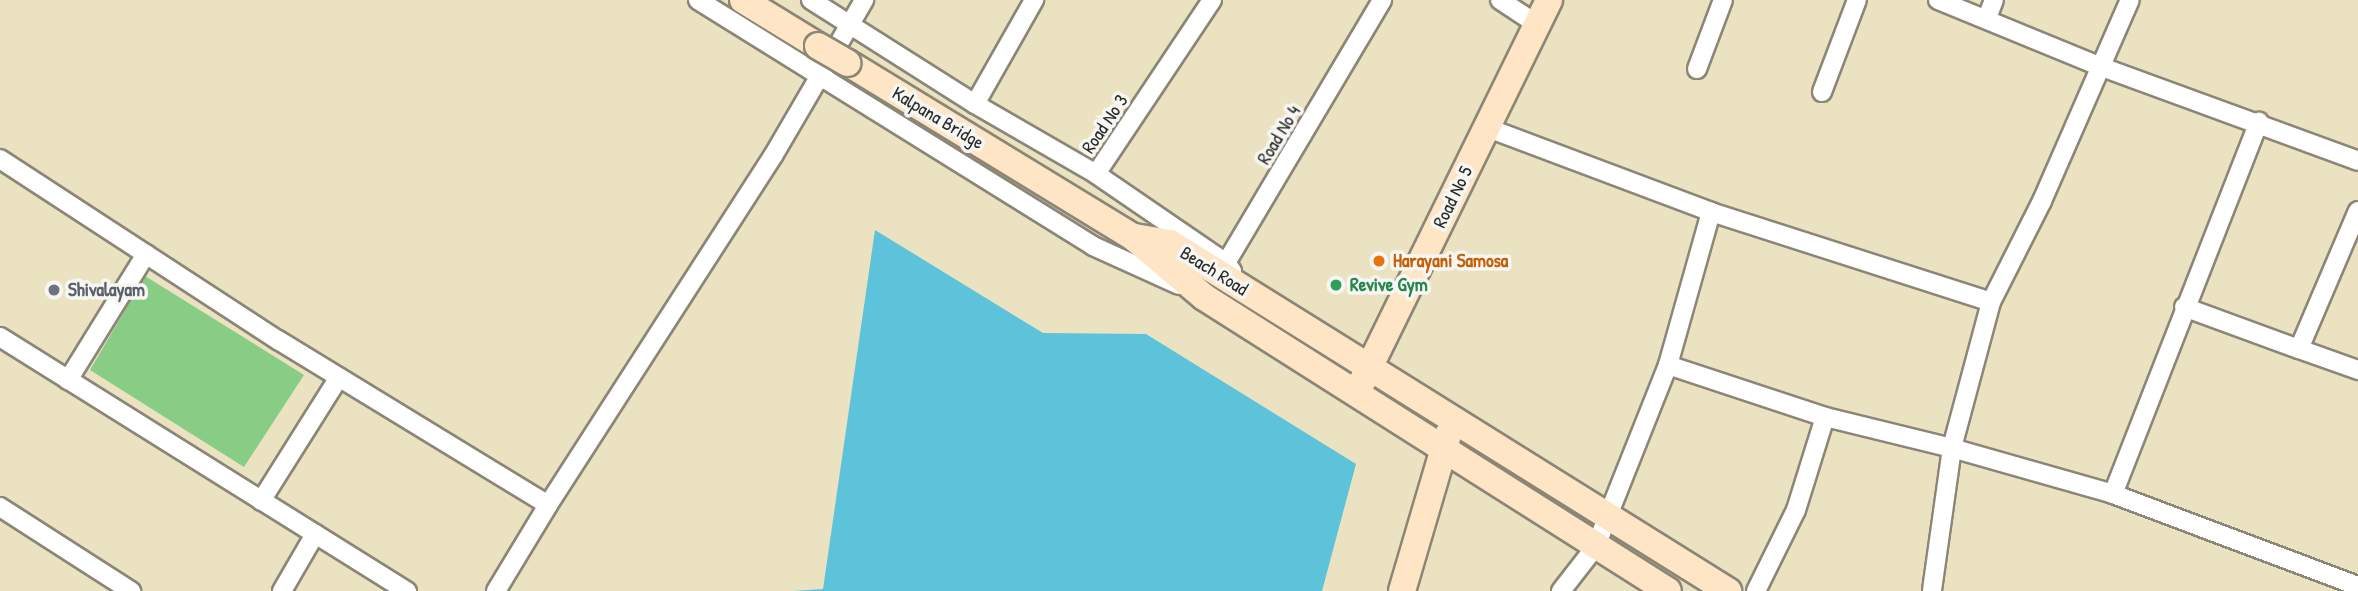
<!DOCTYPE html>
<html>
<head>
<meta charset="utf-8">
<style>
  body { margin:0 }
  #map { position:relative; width:2358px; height:591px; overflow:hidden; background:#ebe2c2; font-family:"Patrick Hand",sans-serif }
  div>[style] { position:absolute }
  .green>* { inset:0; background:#89cc85 }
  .water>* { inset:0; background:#5cc3da }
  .roads { filter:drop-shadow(2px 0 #8b8676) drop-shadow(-2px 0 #8b8676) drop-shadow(0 2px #8b8676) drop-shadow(0 -2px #8b8676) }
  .street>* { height:18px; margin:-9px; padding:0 9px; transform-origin:9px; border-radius:9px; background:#fff }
  .secondary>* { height:26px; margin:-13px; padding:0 13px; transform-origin:13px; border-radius:13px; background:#fde5c5 }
  .bridges { filter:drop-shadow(2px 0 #8b8676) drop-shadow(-2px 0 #8b8676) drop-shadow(0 2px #8b8676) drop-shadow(0 -2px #8b8676) }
  .secondary-bridge>* { height:26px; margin:-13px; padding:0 13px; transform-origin:13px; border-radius:13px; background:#fde5c5 }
  .dots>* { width:19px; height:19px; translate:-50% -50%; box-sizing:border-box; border:4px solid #f6f6f2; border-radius:50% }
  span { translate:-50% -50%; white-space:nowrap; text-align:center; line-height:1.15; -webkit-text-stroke:7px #f6f6f2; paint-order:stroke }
  .street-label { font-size:19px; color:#2b2b2b }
  .food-label { font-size:19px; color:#c56008; font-weight:700 }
  .left { translate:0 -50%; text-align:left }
  .leisure-label { font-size:19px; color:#27864d; font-weight:700 }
  .worship-label { font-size:19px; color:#5b616d; font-weight:700 }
</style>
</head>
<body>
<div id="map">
  <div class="green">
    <i style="clip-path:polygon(145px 276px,304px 375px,244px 467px,90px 370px)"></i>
  </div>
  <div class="water">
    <i style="clip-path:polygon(875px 230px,1043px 333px,1146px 334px,1356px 464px,1322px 591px,793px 591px,823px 589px)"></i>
  </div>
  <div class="roads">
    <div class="street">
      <i style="left:698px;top:0;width:465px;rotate:31.9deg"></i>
      <i style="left:1093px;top:246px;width:94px;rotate:24.4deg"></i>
      <i style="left:811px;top:0;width:194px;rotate:32.4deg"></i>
      <i style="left:975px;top:104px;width:140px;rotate:30deg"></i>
      <i style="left:1212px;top:0;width:209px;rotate:123.7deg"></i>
      <i style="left:1096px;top:174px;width:158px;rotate:34.4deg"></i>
      <i style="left:1500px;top:0;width:45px;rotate:33.3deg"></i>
      <i style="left:1938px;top:0;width:174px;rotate:22.3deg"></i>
      <i style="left:2099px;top:66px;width:276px;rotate:20.1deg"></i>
      <i style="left:1987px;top:18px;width:19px;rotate:-69deg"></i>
      <i style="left:1697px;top:69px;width:74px;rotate:-69.4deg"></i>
      <i style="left:1822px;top:92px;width:98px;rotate:-69.2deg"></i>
      <i style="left:975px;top:104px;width:120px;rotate:-60.4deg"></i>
      <i style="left:1488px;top:128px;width:238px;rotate:20.6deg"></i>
      <i style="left:1711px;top:212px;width:159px;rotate:105.7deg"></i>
      <i style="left:1668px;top:365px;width:195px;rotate:111.7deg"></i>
      <i style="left:1596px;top:546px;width:57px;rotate:127.9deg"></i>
      <i style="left:0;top:159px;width:332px;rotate:33.1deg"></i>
      <i style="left:278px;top:340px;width:316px;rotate:31.4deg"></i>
      <i style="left:1711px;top:212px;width:294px;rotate:17.8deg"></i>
      <i style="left:1991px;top:302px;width:151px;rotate:105deg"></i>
      <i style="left:1952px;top:448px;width:144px;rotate:98deg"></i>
      <i style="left:1232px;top:271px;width:10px;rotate:-127deg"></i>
      <i style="left:1226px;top:263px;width:306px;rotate:-59.3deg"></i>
      <i style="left:1991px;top:302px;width:113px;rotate:-63.2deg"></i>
      <i style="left:2042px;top:201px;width:219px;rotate:-66.4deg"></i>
      <i style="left:2184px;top:307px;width:122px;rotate:20.1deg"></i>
      <i style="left:2299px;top:349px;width:150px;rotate:-66.9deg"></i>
      <i style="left:0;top:337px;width:480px;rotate:32deg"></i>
      <i style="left:2299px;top:349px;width:63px;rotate:19.6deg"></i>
      <i style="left:1668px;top:365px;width:165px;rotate:18.3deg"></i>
      <i style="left:1825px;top:417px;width:131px;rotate:13.7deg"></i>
      <i style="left:1952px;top:448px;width:167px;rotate:15.9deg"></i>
      <i style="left:2113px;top:494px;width:400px;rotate:-68.6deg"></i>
      <i style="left:68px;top:380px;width:148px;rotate:-58.2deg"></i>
      <i style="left:2113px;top:494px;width:262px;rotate:20.6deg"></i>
      <i style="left:261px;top:501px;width:146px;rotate:-57.8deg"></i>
      <i style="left:0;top:507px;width:156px;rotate:32.7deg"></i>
      <i style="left:282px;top:591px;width:66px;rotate:-59.9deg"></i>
      <i style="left:496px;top:591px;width:100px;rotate:-58.8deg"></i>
      <i style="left:548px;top:505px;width:415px;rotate:-57.2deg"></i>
      <i style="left:773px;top:156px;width:181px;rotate:-59.7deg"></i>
      <i style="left:1756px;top:591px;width:90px;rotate:-63.7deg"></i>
      <i style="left:1796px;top:510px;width:97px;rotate:-72.7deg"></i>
    </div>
    <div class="secondary">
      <i style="left:743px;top:0;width:88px;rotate:31.5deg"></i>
      <i style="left:848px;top:63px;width:334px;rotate:31.4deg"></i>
      <i style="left:1133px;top:237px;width:93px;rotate:40.2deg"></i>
      <i style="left:1204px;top:297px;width:549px;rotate:32.36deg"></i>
      <i style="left:1135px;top:237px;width:36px;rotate:10deg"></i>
      <i style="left:1170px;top:243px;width:658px;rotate:31.95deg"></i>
      <i style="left:1362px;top:382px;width:425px;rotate:-63.9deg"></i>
      <i style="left:1402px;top:591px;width:163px;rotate:-73.6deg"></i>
    </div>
  </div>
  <div class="bridges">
    <div class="secondary-bridge">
      <i style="left:818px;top:46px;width:34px;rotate:30deg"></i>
    </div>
  </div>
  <div class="dots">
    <i style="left:1379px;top:261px;background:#e8710a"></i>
    <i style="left:1336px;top:285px;background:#2e9e5b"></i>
    <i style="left:54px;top:290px;background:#6b7280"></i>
  </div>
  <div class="street-label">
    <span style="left:938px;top:118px;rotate:31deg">Kalpana Bridge</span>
    <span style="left:1105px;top:124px;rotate:-56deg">Road No 3</span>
    <span style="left:1279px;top:135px;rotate:-59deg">Road No 4</span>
    <span style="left:1453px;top:197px;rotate:-64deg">Road No 5</span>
    <span style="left:1214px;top:271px;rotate:32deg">Beach Road</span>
  </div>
  <div class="food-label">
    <span class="left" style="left:1393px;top:261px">Harayani Samosa</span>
  </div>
  <div class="leisure-label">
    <span class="left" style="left:1350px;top:285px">Revive Gym</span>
  </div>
  <div class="worship-label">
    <span class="left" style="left:68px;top:290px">Shivalayam</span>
  </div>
</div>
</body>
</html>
